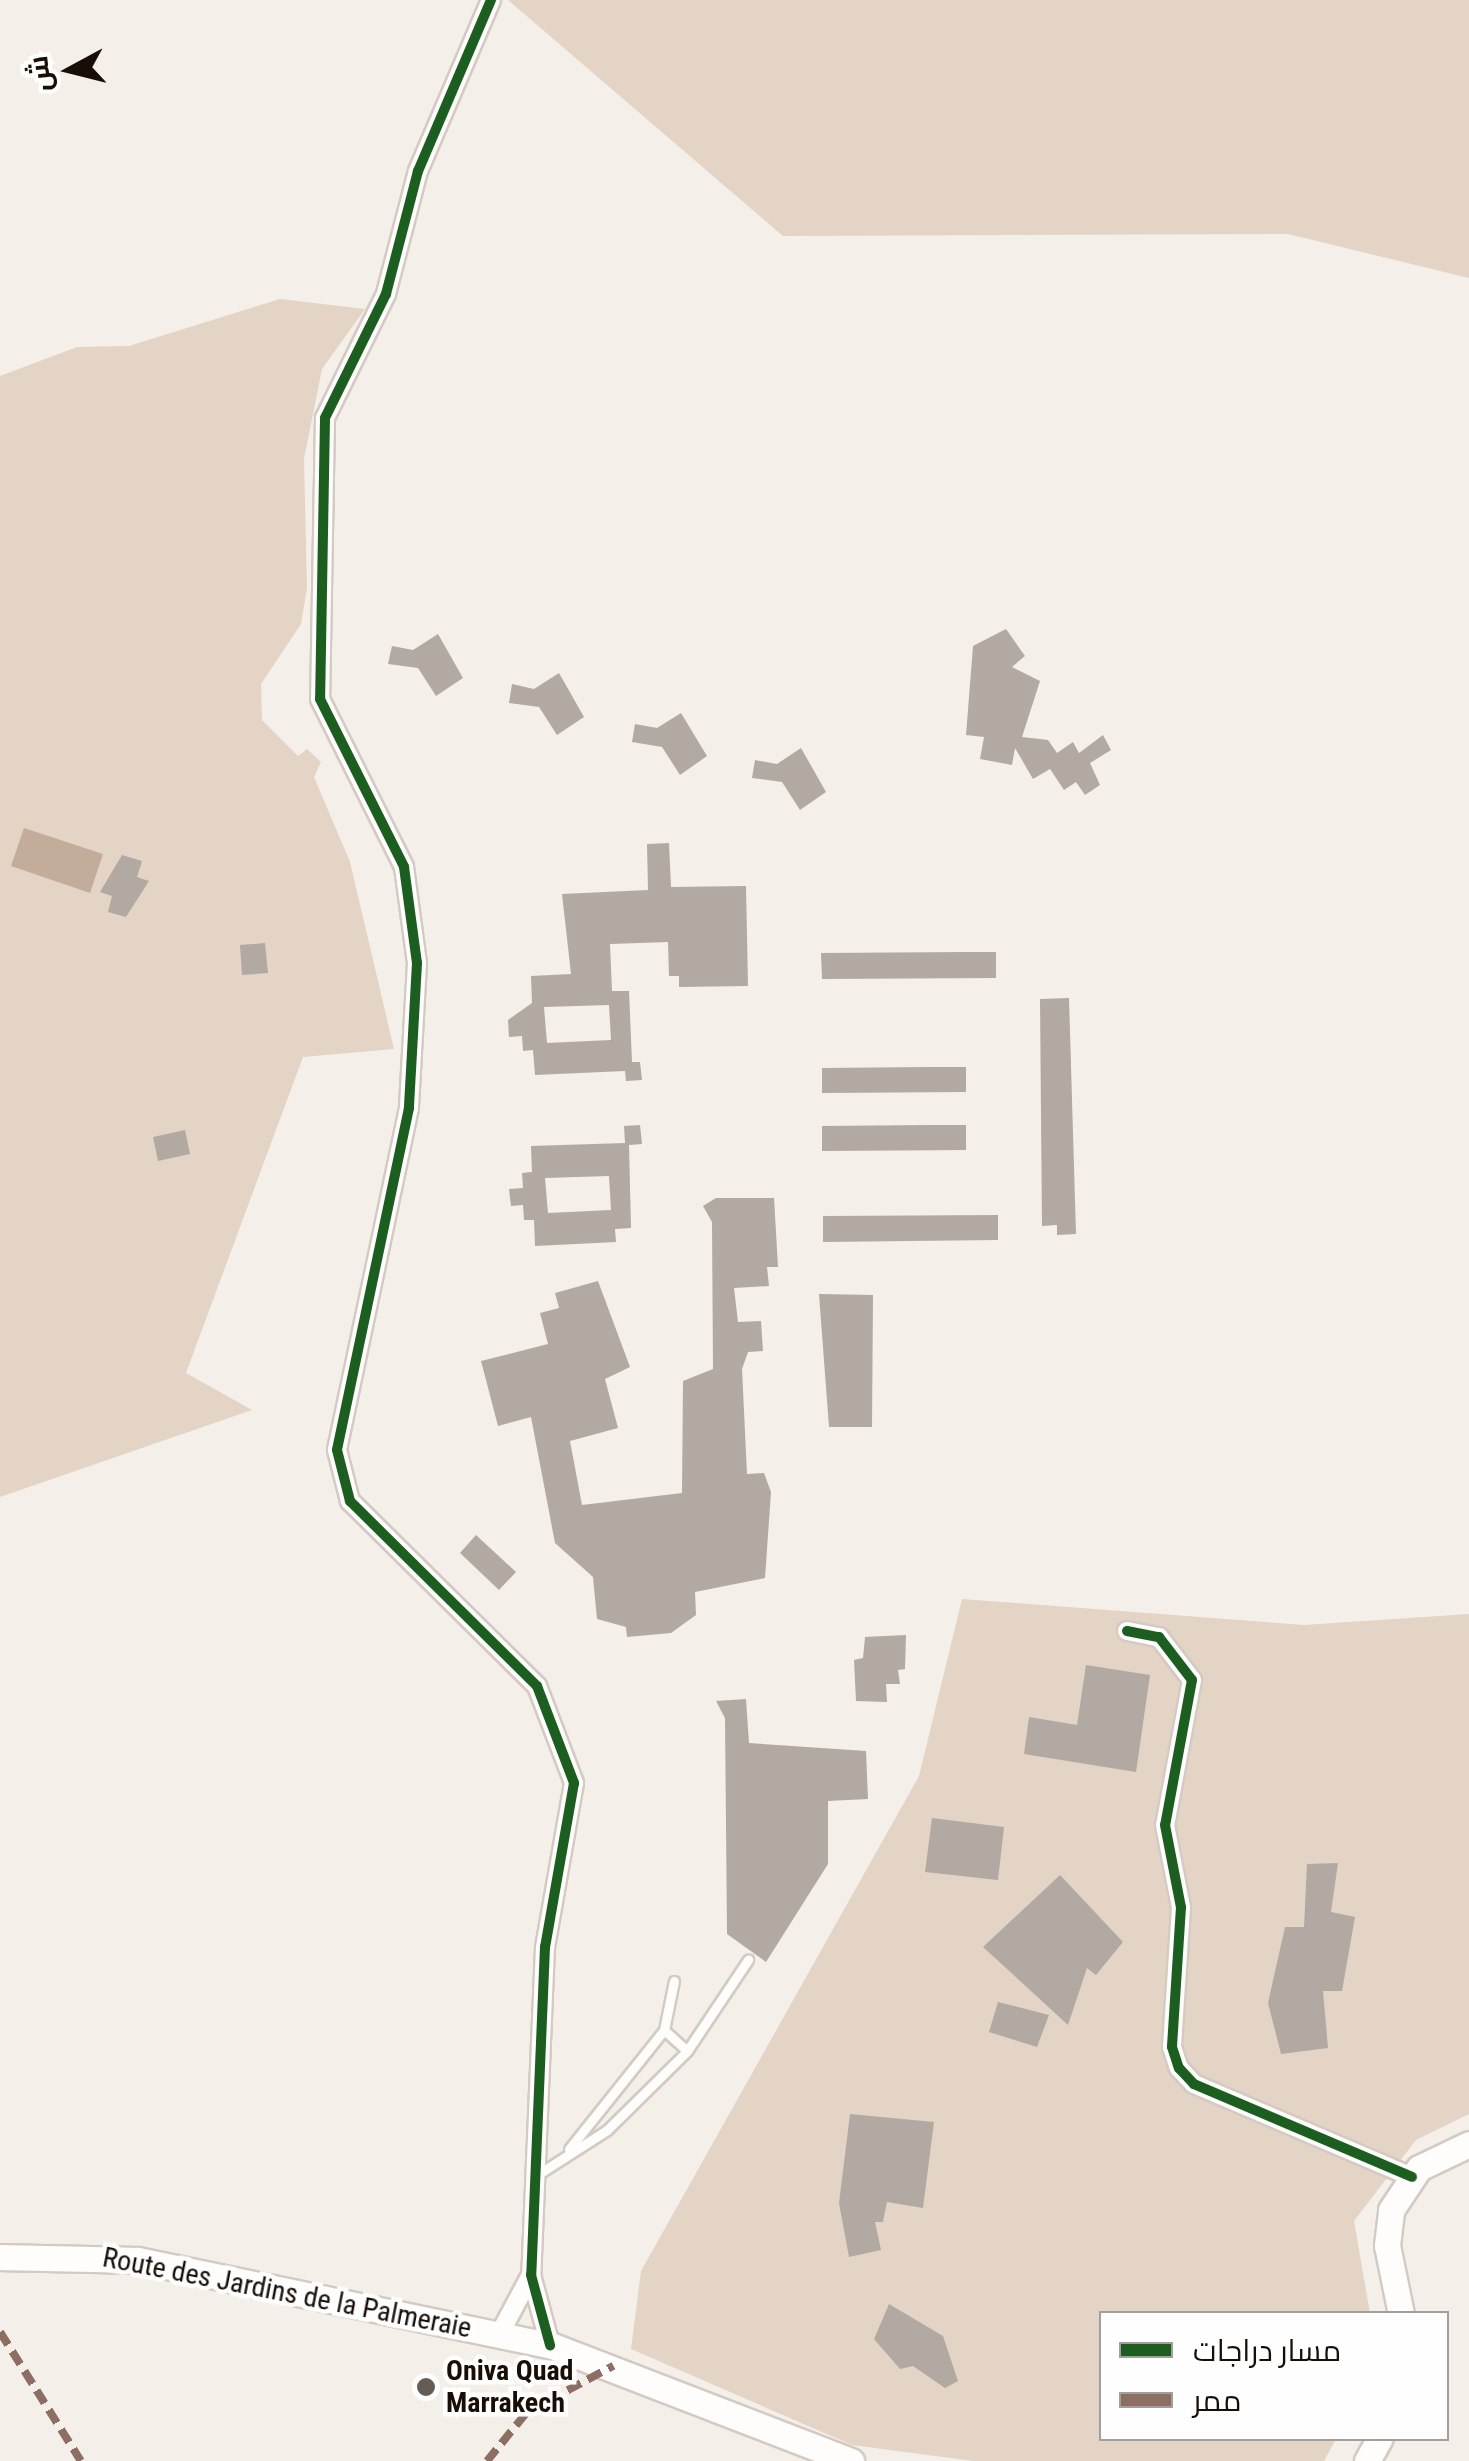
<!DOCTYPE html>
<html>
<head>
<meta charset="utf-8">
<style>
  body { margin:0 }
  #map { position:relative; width:1469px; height:2461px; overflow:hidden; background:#f5efe9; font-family:"Roboto Condensed",Cairo,sans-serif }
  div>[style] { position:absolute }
  .green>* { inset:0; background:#e3d4c6 }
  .water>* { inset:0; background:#c3ad9a }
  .building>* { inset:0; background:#b1a9a2 }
  .roads { filter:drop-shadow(2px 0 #d3cbc3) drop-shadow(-2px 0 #d3cbc3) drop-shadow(0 2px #d3cbc3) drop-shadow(0 -2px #d3cbc3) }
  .lane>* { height:9px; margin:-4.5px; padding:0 4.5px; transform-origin:4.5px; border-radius:4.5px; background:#fefdfc }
  .street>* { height:18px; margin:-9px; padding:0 9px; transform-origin:9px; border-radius:9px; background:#fefdfc }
  .secondary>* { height:25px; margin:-12.5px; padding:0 12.5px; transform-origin:12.5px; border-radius:12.5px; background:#fefdfc }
  .quiet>* { height:8px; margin-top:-4px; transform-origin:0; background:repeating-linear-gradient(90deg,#8d6e63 0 15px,transparent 0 23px) }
  .cycleway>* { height:10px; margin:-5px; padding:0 5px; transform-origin:5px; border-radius:5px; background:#1b5e20 }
  .dots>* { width:28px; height:28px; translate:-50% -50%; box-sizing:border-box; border:5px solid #fefefe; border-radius:50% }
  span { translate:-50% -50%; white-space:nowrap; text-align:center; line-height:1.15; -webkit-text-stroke:9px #fefefe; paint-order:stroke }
  .street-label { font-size:28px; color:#180e06 }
  .poi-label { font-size:28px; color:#180e06; font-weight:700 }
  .left { translate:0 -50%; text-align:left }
  .legend { position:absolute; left:1099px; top:2311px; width:350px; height:130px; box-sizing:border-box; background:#fefefe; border:2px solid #a29e9b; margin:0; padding:12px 18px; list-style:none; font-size:30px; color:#180e06 }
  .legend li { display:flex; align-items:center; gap:20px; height:50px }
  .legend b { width:50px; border:2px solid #a29e9b }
  .north { position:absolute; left:20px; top:20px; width:100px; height:100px; -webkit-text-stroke:8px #fefefe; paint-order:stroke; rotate:263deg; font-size:28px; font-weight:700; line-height:40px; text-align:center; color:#180e06 }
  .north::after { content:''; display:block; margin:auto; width:35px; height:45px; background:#180e06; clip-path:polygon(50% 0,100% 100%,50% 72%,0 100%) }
</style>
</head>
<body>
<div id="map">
  <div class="green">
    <i style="clip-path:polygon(508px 0,1469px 0,1469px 278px,1288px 234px,783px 236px)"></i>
    <i style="clip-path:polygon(280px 299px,365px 309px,322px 369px,304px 459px,307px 588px,301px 624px,261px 684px,262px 720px,298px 756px,307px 749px,321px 762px,314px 777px,350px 862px,394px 1049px,303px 1057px,186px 1373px,252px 1410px,0 1497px,0 376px,77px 347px,129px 346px)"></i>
    <i style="clip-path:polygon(962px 1599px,1304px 1625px,1469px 1614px,1469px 2114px,1416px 2140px,1354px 2221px,1370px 2313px,1102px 2314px,1102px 2438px,1336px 2439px,1324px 2461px,973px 2461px,852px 2445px,631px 2349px,641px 2271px,919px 1776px)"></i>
  </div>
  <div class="water">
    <i style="clip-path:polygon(24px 828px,103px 854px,90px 893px,11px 866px)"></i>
  </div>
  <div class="building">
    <i style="clip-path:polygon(1006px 629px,1025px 656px,1012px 667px,1040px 681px,1022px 737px,1048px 740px,1057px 753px,1073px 742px,1079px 753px,1103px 735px,1111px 750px,1090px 763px,1100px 785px,1085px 795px,1076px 782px,1064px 790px,1050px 769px,1033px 779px,1015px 748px,1012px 765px,980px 759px,984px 737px,966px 735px,973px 646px)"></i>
    <i style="clip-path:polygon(438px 634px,463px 678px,436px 696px,418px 668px,388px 664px,392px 646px,413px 650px)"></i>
    <i style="clip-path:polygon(559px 673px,584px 717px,557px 735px,539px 707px,509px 703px,512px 684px,534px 689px)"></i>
    <i style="clip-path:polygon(681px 713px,707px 756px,680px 775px,662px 747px,632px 742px,635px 724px,657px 728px)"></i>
    <i style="clip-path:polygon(801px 748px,826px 792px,800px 810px,782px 782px,752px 778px,755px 760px,777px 764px)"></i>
    <i style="clip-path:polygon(evenodd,669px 843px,671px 887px,746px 886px,748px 986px,679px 987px,679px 976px,669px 976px,668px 942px,610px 944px,612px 991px,629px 991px,632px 1062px,640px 1062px,642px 1080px,626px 1081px,625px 1071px,535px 1075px,533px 1050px,523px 1051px,522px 1036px,509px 1037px,508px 1020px,532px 1003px,531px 976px,571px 974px,562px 894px,648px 890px,647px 844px,669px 843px,609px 1005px,611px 1040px,547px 1043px,544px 1007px,609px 1005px)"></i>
    <i style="clip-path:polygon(122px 855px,142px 861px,137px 877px,149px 881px,126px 917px,108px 912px,112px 896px,100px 892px)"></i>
    <i style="clip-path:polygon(265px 943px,268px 973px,242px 975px,240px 945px)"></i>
    <i style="clip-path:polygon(965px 952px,996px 952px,996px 978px,822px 979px,821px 953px)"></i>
    <i style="clip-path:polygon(1069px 998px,1076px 1234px,1057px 1235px,1057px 1225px,1042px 1226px,1040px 999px)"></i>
    <i style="clip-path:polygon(928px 1067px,966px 1067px,966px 1092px,822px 1093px,822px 1068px)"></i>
    <i style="clip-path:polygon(evenodd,640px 1125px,642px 1144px,629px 1145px,631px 1228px,615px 1229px,616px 1242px,535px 1246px,534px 1220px,524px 1220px,523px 1205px,511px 1206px,509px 1189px,523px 1188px,522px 1173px,532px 1172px,531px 1146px,625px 1143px,624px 1126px,640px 1125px,609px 1176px,611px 1210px,548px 1213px,545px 1178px,609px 1176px)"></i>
    <i style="clip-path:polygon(929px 1125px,966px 1125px,966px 1150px,822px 1151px,822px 1126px)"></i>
    <i style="clip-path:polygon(185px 1130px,190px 1154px,158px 1161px,153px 1137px)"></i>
    <i style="clip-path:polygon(716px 1198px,774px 1198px,778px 1267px,767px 1267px,769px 1286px,734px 1288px,738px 1322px,761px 1321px,763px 1351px,748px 1352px,742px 1369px,747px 1474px,764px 1473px,771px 1492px,765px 1578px,695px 1592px,696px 1615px,671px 1633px,627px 1637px,626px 1627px,597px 1619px,593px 1577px,555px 1543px,531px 1417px,498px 1426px,481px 1361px,548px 1344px,540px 1313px,559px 1308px,555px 1293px,598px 1281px,630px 1367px,605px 1379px,618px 1428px,570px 1441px,582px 1505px,682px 1493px,683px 1381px,713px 1369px,712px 1222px,703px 1206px)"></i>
    <i style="clip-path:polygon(998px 1215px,998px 1240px,823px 1242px,823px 1216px)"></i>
    <i style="clip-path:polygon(819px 1294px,873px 1295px,872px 1427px,829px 1427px)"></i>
    <i style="clip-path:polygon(476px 1535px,516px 1572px,499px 1590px,460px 1553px)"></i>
    <i style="clip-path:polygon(906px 1635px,905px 1669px,898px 1670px,900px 1684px,886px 1684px,887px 1702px,856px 1701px,854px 1660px,863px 1658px,865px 1637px)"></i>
    <i style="clip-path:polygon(1086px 1665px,1150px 1675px,1136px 1772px,1024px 1754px,1029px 1717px,1077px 1725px)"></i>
    <i style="clip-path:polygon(746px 1699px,749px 1743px,866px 1751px,868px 1799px,828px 1801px,828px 1864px,766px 1962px,727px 1934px,725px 1718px,716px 1701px)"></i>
    <i style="clip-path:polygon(932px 1818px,1004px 1827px,998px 1880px,925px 1872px)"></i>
    <i style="clip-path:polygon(1338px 1863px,1331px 1912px,1355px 1917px,1342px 1991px,1323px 1991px,1328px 2048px,1281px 2054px,1268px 2003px,1285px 1927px,1304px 1927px,1307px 1864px)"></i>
    <i style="clip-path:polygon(1060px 1875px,1123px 1942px,1096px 1975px,1087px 1968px,1068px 2025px,983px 1947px)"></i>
    <i style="clip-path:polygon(998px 2002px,1049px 2015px,1037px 2047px,989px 2032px)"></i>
    <i style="clip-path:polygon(850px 2114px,934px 2122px,923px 2208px,887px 2202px,883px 2222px,875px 2222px,881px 2250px,849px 2257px,839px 2203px)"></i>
    <i style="clip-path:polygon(889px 2304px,943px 2336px,958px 2381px,945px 2388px,913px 2366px,900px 2369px,874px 2339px)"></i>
  </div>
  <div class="roads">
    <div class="lane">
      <i style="left:664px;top:2030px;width:31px;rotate:42deg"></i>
      <i style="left:569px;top:2149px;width:152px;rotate:-51.4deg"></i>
      <i style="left:664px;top:2030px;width:50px;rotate:-78.5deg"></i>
      <i style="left:537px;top:2175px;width:83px;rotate:-32.7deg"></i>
      <i style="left:607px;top:2130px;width:112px;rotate:-44.6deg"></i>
      <i style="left:687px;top:2051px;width:110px;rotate:-56.2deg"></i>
    </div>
    <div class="street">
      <i style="left:491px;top:0;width:186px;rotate:113.1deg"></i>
      <i style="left:418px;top:171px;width:127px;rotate:104.6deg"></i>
      <i style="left:386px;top:294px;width:138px;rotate:116.2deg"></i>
      <i style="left:325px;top:418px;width:281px;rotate:91deg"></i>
      <i style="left:320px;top:699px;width:188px;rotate:63.4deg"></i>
      <i style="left:404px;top:867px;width:97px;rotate:82.3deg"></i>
      <i style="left:417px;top:963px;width:145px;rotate:93.2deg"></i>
      <i style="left:409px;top:1108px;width:349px;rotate:101.9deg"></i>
      <i style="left:337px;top:1450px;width:53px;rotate:75.7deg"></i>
      <i style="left:350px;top:1501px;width:263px;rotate:44.7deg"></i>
      <i style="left:537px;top:1686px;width:104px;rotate:69.1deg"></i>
      <i style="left:574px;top:1783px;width:167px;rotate:100deg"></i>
      <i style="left:545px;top:1947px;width:328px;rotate:92.4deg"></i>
      <i style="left:531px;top:2275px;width:73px;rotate:74.8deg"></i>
      <i style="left:1127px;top:1631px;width:33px;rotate:11deg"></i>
      <i style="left:1159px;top:1637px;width:54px;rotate:52.5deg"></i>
      <i style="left:1192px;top:1680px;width:147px;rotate:100.5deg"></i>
      <i style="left:1165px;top:1825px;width:84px;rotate:79deg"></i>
      <i style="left:1181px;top:1907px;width:140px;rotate:93.7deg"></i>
      <i style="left:1172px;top:2047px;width:22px;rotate:72deg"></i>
      <i style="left:1179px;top:2068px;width:22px;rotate:47deg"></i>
      <i style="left:1194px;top:2084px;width:237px;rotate:23.1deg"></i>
      <i style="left:499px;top:2335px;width:68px;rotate:-61.9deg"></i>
    </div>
    <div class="secondary">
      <i style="left:0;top:2257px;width:138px;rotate:1.2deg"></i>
      <i style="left:138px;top:2260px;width:421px;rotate:11.7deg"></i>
      <i style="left:550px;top:2345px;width:323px;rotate:21.1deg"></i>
      <i style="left:1401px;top:2314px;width:70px;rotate:-101.5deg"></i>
      <i style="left:1387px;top:2245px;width:35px;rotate:-83deg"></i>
      <i style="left:1391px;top:2210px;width:50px;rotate:-56.3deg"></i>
      <i style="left:1419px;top:2168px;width:55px;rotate:-25.6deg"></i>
      <i style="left:1367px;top:2461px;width:26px;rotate:-61deg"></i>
    </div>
  </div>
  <div class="quiet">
    <i style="left:0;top:2332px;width:152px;rotate:57.9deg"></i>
    <i style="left:487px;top:2461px;width:63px;rotate:-50.8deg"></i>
    <i style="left:527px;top:2412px;width:98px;rotate:-28.1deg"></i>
  </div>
  <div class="cycleway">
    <i style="left:491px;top:0;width:186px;rotate:113.1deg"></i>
    <i style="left:418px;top:171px;width:127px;rotate:104.6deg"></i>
    <i style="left:386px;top:294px;width:138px;rotate:116.2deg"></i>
    <i style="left:325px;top:418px;width:281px;rotate:91deg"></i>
    <i style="left:320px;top:699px;width:188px;rotate:63.4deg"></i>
    <i style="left:404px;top:867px;width:97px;rotate:82.3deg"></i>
    <i style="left:417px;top:963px;width:145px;rotate:93.2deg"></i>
    <i style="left:409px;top:1108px;width:349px;rotate:101.9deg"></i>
    <i style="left:337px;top:1450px;width:53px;rotate:75.7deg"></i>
    <i style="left:350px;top:1501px;width:263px;rotate:44.7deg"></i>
    <i style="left:537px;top:1686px;width:104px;rotate:69.1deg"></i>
    <i style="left:574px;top:1783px;width:167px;rotate:100deg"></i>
    <i style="left:545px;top:1947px;width:328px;rotate:92.4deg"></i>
    <i style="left:531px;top:2275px;width:73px;rotate:74.8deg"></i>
    <i style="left:1127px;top:1631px;width:33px;rotate:11deg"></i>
    <i style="left:1159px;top:1637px;width:54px;rotate:52.5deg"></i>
    <i style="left:1192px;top:1680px;width:147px;rotate:100.5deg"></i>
    <i style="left:1165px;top:1825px;width:84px;rotate:79deg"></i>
    <i style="left:1181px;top:1907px;width:140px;rotate:93.7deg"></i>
    <i style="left:1172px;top:2047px;width:22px;rotate:72deg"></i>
    <i style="left:1179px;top:2068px;width:22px;rotate:47deg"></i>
    <i style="left:1194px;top:2084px;width:237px;rotate:23.1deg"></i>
  </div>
  <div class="dots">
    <i style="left:426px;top:2387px;background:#655d55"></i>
  </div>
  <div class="street-label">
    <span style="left:287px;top:2293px;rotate:11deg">Route des Jardins de la Palmeraie</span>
  </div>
  <div class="poi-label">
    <span class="left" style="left:446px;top:2387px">Oniva Quad<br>Marrakech</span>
  </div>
  <ul class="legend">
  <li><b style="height:12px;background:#1b5e20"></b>مسار دراجات</li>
  <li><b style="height:12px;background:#8d6e63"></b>ممر</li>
  </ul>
  <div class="north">ش</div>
</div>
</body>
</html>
